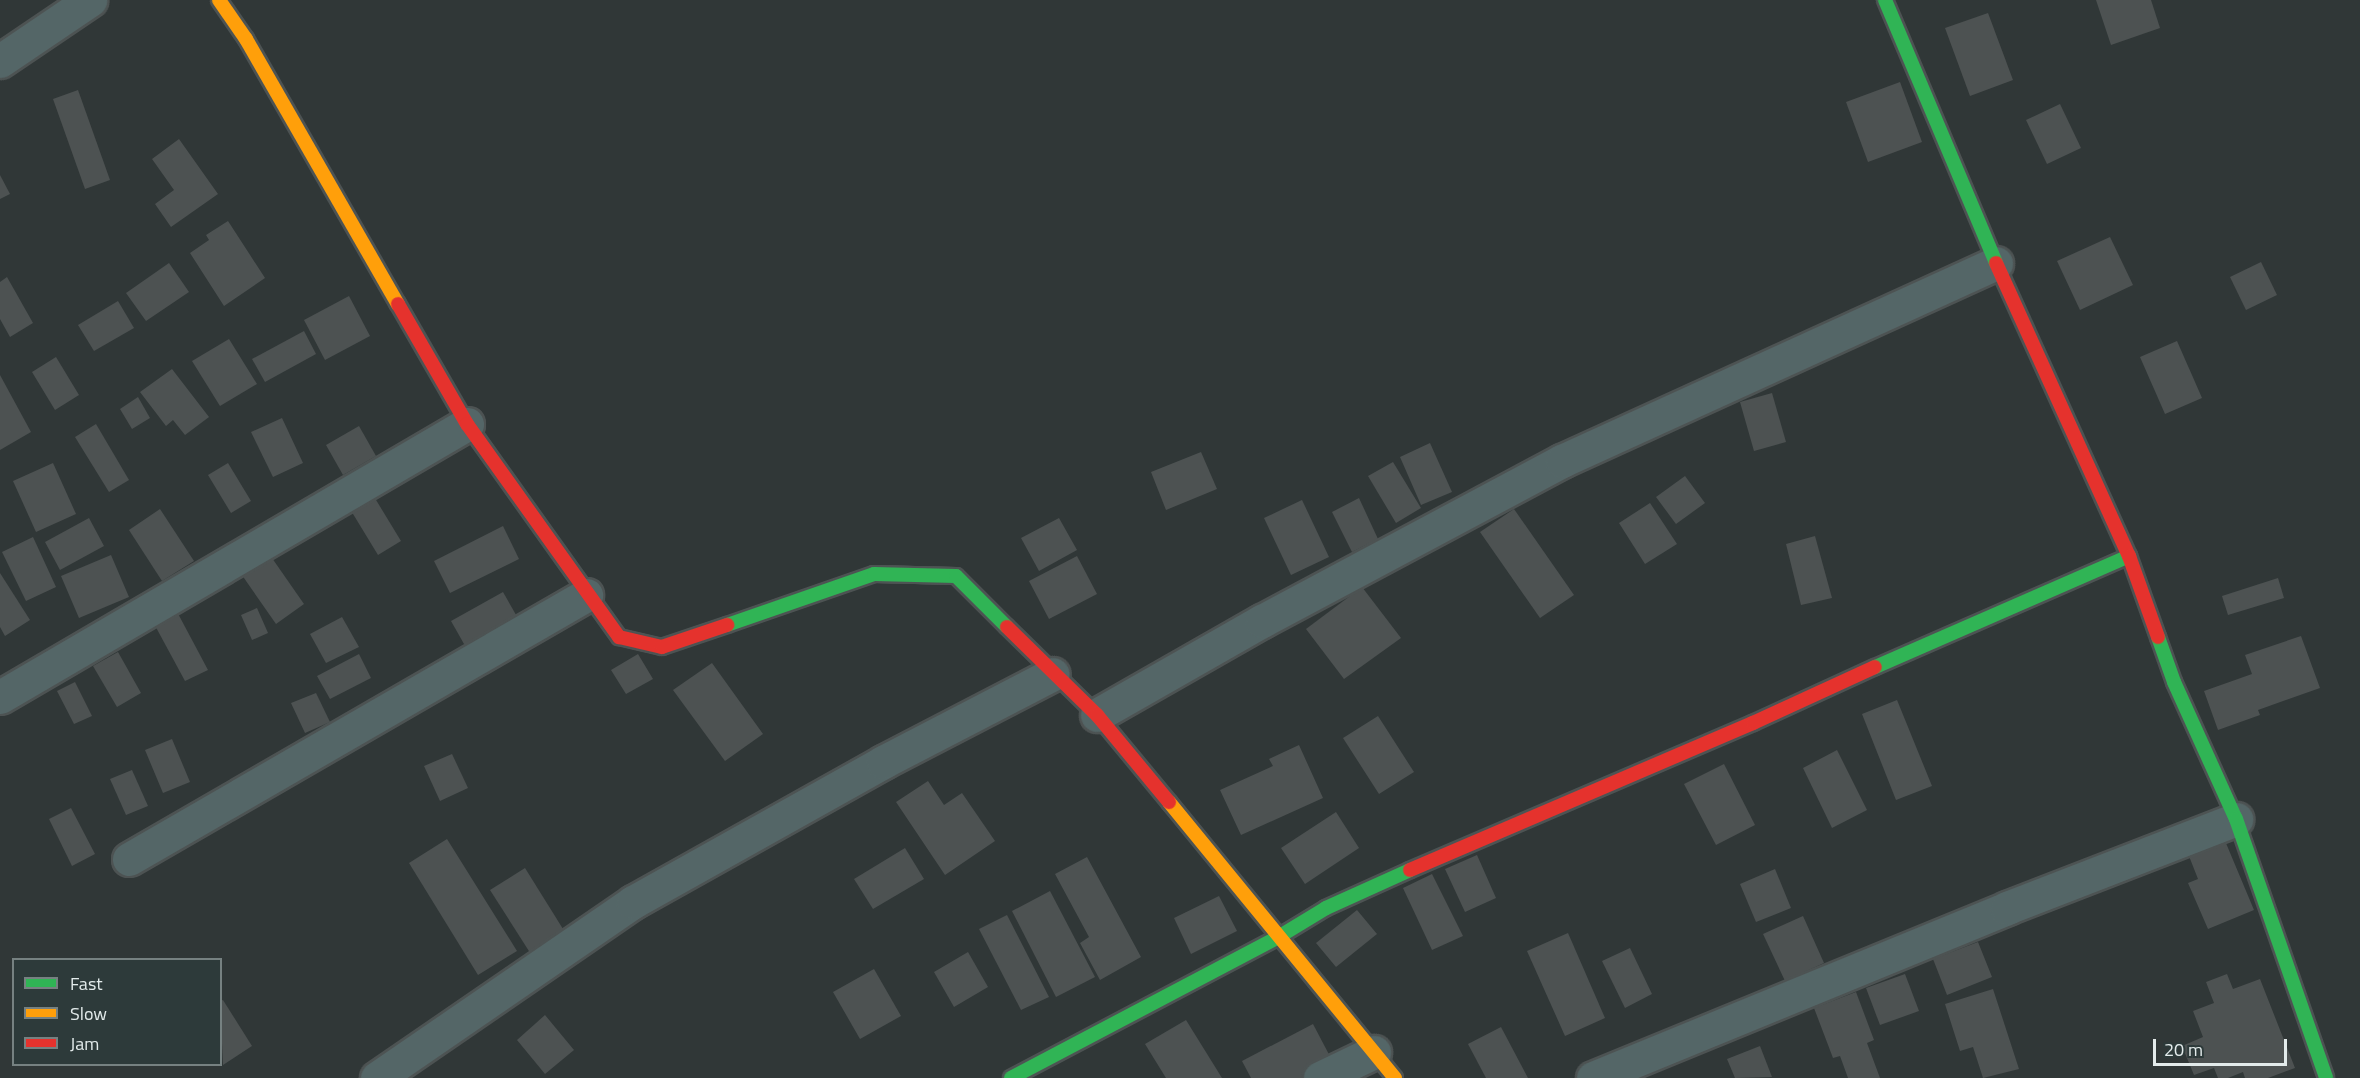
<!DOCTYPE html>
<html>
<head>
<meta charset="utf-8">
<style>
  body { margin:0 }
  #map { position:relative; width:2360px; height:1078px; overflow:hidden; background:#303737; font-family:"Titillium Web",sans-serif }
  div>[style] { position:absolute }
  .building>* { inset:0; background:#4d5252 }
  .roads { filter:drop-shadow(2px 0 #4d5353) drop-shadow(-2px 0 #4d5353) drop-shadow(0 2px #4d5353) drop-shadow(0 -2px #4d5353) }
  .street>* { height:33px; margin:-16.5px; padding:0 16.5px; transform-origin:16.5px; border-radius:16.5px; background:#546667 }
  .fast>* { height:14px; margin:-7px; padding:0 7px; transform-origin:7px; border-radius:7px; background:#30b455 }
  .slow>* { height:14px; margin:-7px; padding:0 7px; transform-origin:7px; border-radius:7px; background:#ff9f0a }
  .jam>* { height:14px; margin:-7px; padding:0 7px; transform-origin:7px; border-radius:7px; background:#e5322d }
  span { translate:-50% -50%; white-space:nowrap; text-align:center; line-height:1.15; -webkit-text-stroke:4.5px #2d3a3a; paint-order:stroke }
  .legend { position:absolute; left:12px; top:958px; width:210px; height:108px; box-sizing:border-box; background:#2d3a3a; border:2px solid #768181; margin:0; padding:8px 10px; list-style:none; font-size:18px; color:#e3ebeb }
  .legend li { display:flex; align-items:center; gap:12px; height:30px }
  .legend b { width:30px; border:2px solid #768181 }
  .scale { position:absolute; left:2153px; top:1039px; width:134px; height:27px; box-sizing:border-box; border:3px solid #e3ebeb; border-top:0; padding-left:8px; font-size:18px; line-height:21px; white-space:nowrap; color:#e3ebeb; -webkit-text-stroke:4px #2d3a3a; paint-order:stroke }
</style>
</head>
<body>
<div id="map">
  <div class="building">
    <i style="clip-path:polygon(2096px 0,2151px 0,2160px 28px,2111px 45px)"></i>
    <i style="clip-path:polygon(1988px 13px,2013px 80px,1970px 96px,1945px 28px)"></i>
    <i style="clip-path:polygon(1900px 82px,1922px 142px,1868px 162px,1846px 102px)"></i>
    <i style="clip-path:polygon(78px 90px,110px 180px,85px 189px,53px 99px)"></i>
    <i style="clip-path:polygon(2060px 104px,2081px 148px,2047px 164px,2026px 120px)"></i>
    <i style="clip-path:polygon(179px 139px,218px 194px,171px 227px,155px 204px,174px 190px,152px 159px)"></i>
    <i style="clip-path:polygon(0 175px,10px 194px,0 199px)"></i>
    <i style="clip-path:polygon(228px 221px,265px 278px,224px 306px,190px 253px,209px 240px,206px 235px)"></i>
    <i style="clip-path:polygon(2110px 237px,2133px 285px,2080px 310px,2057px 261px)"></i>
    <i style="clip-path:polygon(2261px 262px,2277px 295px,2246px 310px,2230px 277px)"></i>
    <i style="clip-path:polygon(169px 263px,189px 292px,146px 321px,126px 293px)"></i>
    <i style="clip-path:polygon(7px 277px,33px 323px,10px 337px,0 319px,0 282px)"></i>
    <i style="clip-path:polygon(349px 296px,370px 336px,325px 360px,304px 320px)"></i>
    <i style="clip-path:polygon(118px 301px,134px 328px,94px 351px,78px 325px)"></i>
    <i style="clip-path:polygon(304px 331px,316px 354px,265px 382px,252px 359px)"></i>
    <i style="clip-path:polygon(229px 339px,257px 384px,220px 406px,192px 361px)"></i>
    <i style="clip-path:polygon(2177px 341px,2202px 398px,2165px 414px,2140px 357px)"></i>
    <i style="clip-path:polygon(56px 357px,79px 395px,55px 410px,32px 372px)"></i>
    <i style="clip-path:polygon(172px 369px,209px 417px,185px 435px,173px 420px,166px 426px,140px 392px)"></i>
    <i style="clip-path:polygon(0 375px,31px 432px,0 450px)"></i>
    <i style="clip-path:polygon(1772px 393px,1786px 442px,1754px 451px,1740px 402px)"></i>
    <i style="clip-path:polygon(138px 397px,150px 418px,132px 429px,120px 409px)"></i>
    <i style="clip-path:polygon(282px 418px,303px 463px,273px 477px,251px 432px)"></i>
    <i style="clip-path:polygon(96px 424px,129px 480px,109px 492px,75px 437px)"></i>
    <i style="clip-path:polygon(359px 426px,376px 456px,343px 475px,326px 445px)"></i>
    <i style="clip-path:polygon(1430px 443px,1452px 492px,1421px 505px,1400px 457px)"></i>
    <i style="clip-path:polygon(1201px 452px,1217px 489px,1166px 510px,1151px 472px)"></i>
    <i style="clip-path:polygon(1393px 462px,1421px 508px,1396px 523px,1368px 476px)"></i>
    <i style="clip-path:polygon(53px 463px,76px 514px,36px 532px,13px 481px)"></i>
    <i style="clip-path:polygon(228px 463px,251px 501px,231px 513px,208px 475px)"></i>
    <i style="clip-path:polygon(1685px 476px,1705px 503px,1676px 524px,1656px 497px)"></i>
    <i style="clip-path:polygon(373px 495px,401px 541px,378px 555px,350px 509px)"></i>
    <i style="clip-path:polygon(1359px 498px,1378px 539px,1352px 552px,1332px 512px)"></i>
    <i style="clip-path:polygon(1302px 500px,1329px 557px,1291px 575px,1264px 518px)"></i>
    <i style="clip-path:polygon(1650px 503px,1677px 544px,1645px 564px,1619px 523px)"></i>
    <i style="clip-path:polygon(160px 509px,194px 561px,162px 581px,129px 530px)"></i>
    <i style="clip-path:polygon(1514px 509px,1574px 595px,1540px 618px,1480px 532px)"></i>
    <i style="clip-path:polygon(89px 518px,104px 546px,60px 570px,45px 542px)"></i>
    <i style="clip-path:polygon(1059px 518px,1077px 550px,1039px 571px,1021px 538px)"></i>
    <i style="clip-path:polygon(503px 526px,519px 559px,450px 593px,434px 561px)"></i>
    <i style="clip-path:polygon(1815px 536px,1832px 598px,1801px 605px,1786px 544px)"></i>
    <i style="clip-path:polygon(33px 537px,56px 587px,26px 601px,2px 552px)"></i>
    <i style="clip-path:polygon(265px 548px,304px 604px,276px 624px,237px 568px)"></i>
    <i style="clip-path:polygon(111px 555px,129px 597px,79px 618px,61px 576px)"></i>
    <i style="clip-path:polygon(1077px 556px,1097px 594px,1049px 619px,1029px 581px)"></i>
    <i style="clip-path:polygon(0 573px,30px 620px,5px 636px,0 627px)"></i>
    <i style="clip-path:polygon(2278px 578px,2284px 598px,2228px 615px,2222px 596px)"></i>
    <i style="clip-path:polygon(1362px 587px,1401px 638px,1344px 679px,1306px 629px)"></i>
    <i style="clip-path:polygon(503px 592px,520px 622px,468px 651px,451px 621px)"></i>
    <i style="clip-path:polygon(175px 608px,208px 670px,185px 681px,152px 620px)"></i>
    <i style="clip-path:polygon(257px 608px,268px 633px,252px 640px,241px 615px)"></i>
    <i style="clip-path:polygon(342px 617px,359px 647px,326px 663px,310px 634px)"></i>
    <i style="clip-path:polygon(2301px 636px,2320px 688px,2258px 710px,2260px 715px,2218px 730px,2204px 691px,2252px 674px,2245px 655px)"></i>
    <i style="clip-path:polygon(118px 652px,141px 693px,117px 707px,93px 666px)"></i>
    <i style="clip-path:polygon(359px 654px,371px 678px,330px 699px,317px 676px)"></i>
    <i style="clip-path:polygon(638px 654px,653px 679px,626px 694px,611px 670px)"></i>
    <i style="clip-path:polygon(712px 663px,763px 734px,725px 761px,673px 690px)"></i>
    <i style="clip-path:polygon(75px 682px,92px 716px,74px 724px,57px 691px)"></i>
    <i style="clip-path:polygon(316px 693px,330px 722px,305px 733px,291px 703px)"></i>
    <i style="clip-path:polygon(1897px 700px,1932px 786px,1896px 800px,1862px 714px)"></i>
    <i style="clip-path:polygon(1378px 716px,1414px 772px,1379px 794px,1343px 738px)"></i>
    <i style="clip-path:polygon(172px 739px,190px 782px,163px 793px,145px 750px)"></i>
    <i style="clip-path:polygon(1299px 745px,1323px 798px,1241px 835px,1220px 790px,1273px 766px,1269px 759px)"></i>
    <i style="clip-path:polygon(1837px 750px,1867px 810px,1832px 828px,1803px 768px)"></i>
    <i style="clip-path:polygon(452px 754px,468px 788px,440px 801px,424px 766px)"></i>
    <i style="clip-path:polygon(1724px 764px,1755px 825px,1716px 845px,1684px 784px)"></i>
    <i style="clip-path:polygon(132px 770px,148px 806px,126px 815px,110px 779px)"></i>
    <i style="clip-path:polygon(928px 781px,944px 805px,962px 793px,995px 841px,945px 875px,896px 802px)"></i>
    <i style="clip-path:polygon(71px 808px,95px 854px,72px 866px,49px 819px)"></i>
    <i style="clip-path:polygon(1336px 812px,1359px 848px,1305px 884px,1281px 848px)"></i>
    <i style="clip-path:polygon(2223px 836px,2254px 910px,2208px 929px,2188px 883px,2198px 879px,2187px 851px)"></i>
    <i style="clip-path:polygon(447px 839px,517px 951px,478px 975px,409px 863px)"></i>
    <i style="clip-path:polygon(905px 848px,924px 879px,873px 909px,854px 879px)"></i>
    <i style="clip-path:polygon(1477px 855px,1496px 898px,1465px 912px,1445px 869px)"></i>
    <i style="clip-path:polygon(1087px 857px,1141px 957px,1100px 980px,1080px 943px,1089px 937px,1055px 874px)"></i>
    <i style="clip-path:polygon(525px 868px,568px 937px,534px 959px,490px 890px)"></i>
    <i style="clip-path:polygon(1775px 869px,1791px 908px,1756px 922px,1740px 884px)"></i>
    <i style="clip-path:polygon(1432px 874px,1463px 936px,1432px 950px,1403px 888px)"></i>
    <i style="clip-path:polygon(1050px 891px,1095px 977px,1056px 997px,1012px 911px)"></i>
    <i style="clip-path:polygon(1219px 896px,1237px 931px,1191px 954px,1174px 918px)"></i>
    <i style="clip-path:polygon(1357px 910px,1377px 934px,1336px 967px,1316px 943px)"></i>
    <i style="clip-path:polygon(1007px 915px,1049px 997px,1021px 1010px,979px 929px)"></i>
    <i style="clip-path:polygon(1803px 916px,1824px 963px,1785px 981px,1763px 934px)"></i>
    <i style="clip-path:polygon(1568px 933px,1605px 1018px,1565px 1036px,1527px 951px)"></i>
    <i style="clip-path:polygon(1978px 942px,1992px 977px,1947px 995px,1933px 959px)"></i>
    <i style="clip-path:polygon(1630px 948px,1652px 994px,1625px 1008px,1602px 961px)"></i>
    <i style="clip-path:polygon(968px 952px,988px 987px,954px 1007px,934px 972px)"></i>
    <i style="clip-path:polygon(874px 969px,901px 1016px,860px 1039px,833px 992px)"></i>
    <i style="clip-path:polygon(1905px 974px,1919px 1011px,1880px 1025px,1866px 988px)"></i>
    <i style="clip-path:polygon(2227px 974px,2233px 989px,2260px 979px,2295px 1068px,2268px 1078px,2245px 1078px,2243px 1072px,2228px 1078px,2218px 1078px,2214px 1068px,2194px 1075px,2182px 1046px,2203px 1037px,2193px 1011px,2214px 1003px,2206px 982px)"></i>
    <i style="clip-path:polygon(1993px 989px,2019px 1069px,1983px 1078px,1973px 1047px,1960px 1051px,1945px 1004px)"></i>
    <i style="clip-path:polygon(1856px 992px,1874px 1040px,1867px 1043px,1880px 1078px,1848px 1078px,1840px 1056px,1833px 1058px,1814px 1008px)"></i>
    <i style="clip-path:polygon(223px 1000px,252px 1046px,223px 1065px,220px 1001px)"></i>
    <i style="clip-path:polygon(545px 1015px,574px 1050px,545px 1074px,517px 1040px)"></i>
    <i style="clip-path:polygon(1186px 1020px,1222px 1078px,1166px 1078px,1145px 1044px)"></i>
    <i style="clip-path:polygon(1313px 1024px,1334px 1064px,1308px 1078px,1251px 1078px,1242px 1061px)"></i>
    <i style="clip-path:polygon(1501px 1027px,1528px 1078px,1486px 1078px,1468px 1044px)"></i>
    <i style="clip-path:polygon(1760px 1046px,1772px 1077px,1735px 1078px,1727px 1059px)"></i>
  </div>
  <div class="roads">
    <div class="street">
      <i style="left:0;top:61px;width:109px;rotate:-34.1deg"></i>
      <i style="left:0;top:697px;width:541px;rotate:-30.31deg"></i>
      <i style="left:1097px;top:715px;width:190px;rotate:-29.7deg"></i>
      <i style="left:1262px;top:621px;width:340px;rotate:-28.1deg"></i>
      <i style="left:1562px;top:461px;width:477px;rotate:-24.5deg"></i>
      <i style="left:129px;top:859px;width:528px;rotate:-30.01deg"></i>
      <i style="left:377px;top:1078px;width:311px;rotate:-34.5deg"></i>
      <i style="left:633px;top:902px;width:287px;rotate:-29.2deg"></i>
      <i style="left:883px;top:762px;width:191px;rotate:-27.4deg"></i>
      <i style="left:1320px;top:1078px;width:60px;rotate:-25.7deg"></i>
      <i style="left:1593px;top:1078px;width:448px;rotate:-22.3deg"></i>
      <i style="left:2007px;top:908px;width:246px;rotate:-21.2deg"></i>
    </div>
    <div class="fast">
      <i style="left:1885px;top:0;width:285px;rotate:67.1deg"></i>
      <i style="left:727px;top:625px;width:156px;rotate:-19.1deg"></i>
      <i style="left:874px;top:574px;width:82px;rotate:1.4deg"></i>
      <i style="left:956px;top:576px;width:72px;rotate:45deg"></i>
      <i style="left:2158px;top:637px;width:48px;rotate:70.4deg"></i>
      <i style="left:2174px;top:682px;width:150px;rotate:65.7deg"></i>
      <i style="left:2236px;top:819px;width:274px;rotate:70.8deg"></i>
      <i style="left:1875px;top:667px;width:277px;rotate:-23.6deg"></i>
      <i style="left:1011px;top:1078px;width:304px;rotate:-27.8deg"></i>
      <i style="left:1280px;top:936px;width:54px;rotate:-31.3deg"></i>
      <i style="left:1326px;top:908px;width:92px;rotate:-24.3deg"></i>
    </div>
    <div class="slow">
      <i style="left:219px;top:0;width:47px;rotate:55.3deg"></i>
      <i style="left:246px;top:39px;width:305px;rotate:60.2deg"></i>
      <i style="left:1169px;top:802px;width:357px;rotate:50.7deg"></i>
    </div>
    <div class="jam">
      <i style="left:1996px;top:263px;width:322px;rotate:65.6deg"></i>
      <i style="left:2129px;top:556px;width:86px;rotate:70.3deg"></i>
      <i style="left:398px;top:304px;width:138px;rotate:60.1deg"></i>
      <i style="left:467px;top:424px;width:262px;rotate:54.5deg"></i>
      <i style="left:619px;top:637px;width:44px;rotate:13.1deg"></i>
      <i style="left:662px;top:647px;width:69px;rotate:-18.7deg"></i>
      <i style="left:1007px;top:627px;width:126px;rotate:44.4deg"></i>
      <i style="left:1097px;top:715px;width:113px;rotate:50.4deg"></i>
      <i style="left:1410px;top:870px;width:373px;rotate:-23.2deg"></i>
      <i style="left:1753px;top:723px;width:134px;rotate:-24.7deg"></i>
    </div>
  </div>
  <ul class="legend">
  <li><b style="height:8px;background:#30b455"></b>Fast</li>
  <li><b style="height:8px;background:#ff9f0a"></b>Slow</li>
  <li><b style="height:8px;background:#e5322d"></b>Jam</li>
  </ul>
  <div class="scale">20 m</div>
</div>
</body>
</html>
